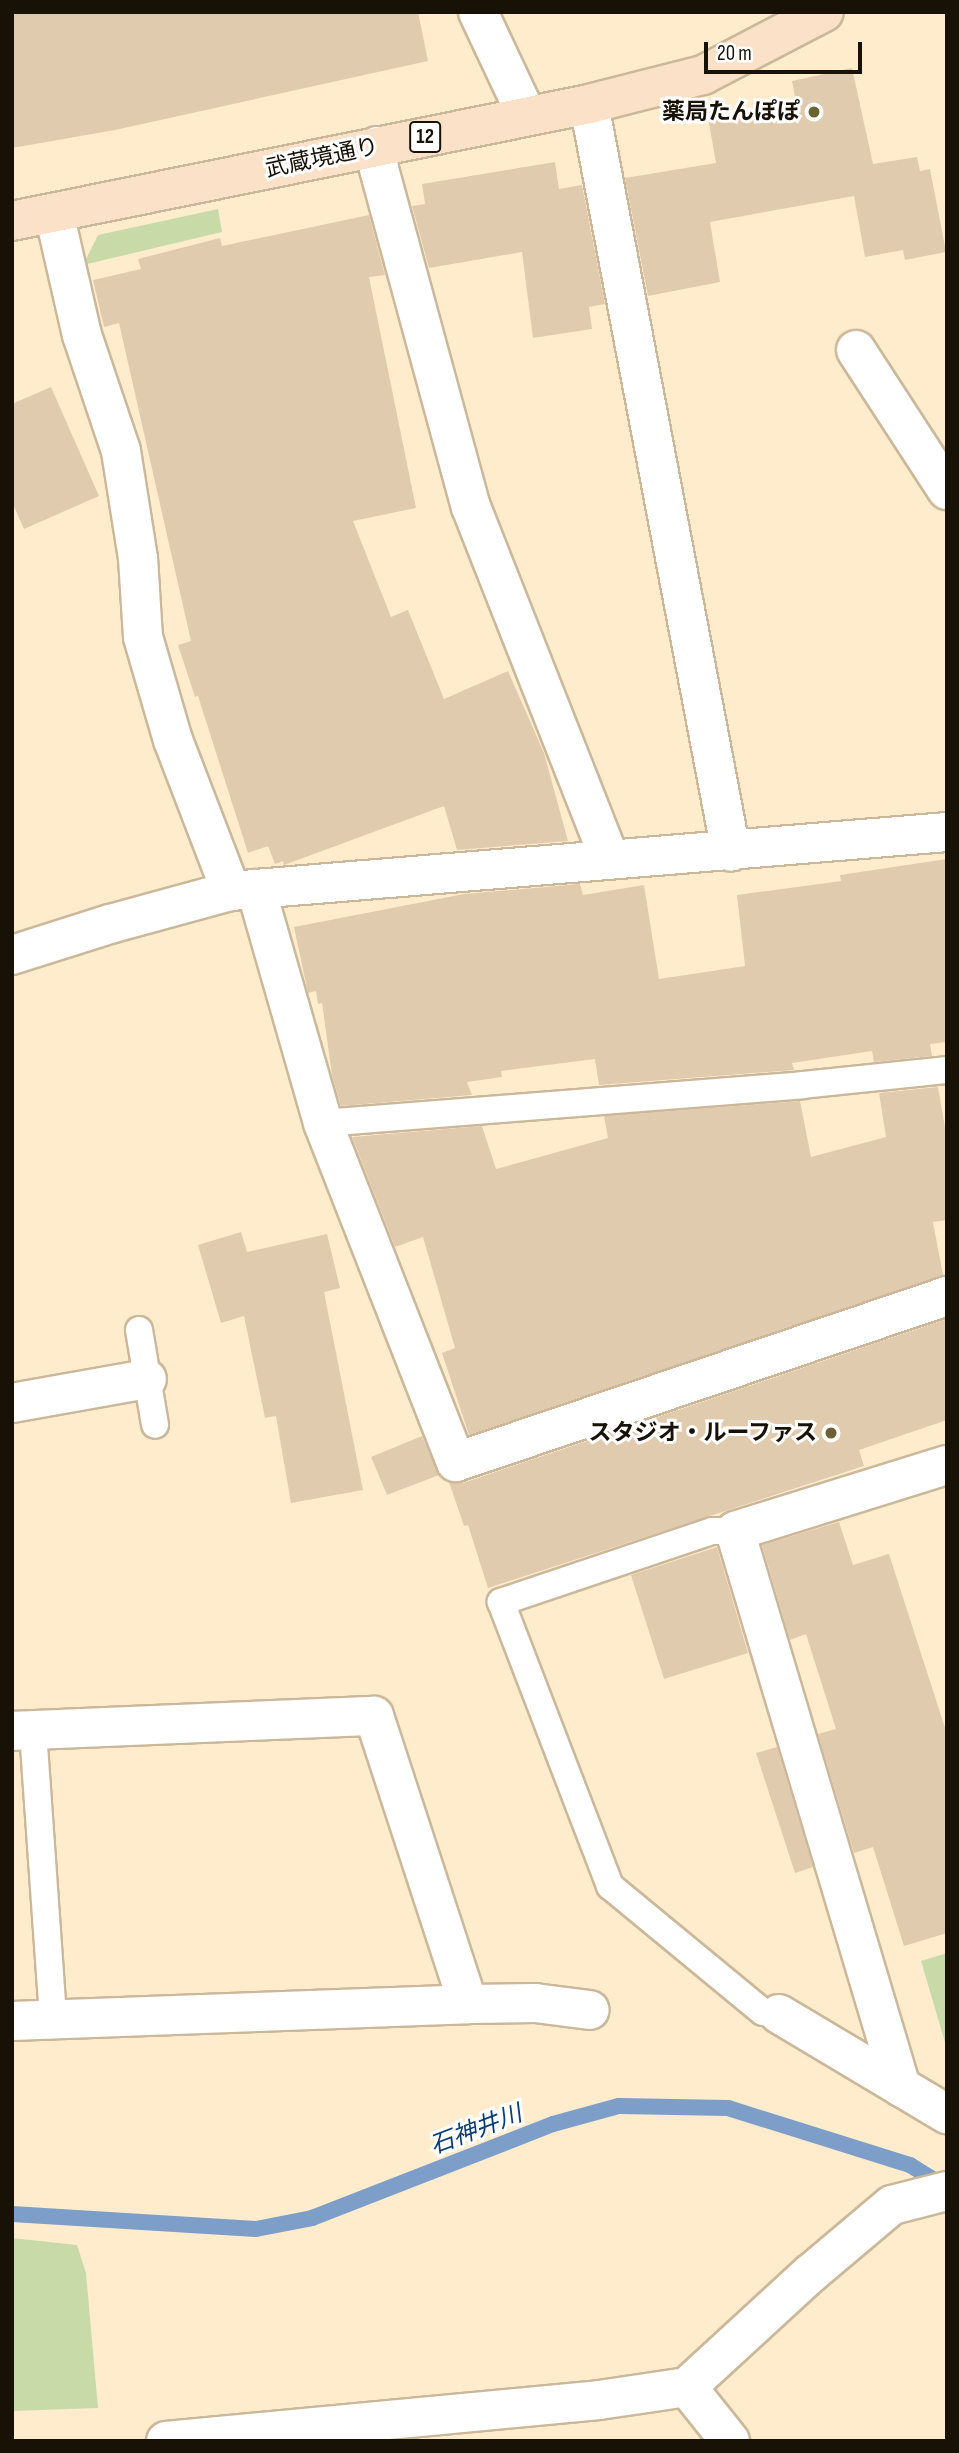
<!DOCTYPE html>
<html>
<head>
<meta charset="utf-8">
<style>
  body { margin:0 }
  #map { position:relative; width:959px; height:2453px; overflow:hidden; background:#ffeccd; font-family:"Sofia Sans Condensed","Noto Sans JP",sans-serif }
  div>[style] { position:absolute }
  .green>* { inset:0; background:#c9daa9 }
  .stream>* { height:16px; margin:-8px; padding:0 8px; transform-origin:8px; border-radius:8px; background:#7c9ec9 }
  .building>* { inset:0; background:#e1cbaf }
  .roads { filter:drop-shadow(2px 0 #cbb89b) drop-shadow(-2px 0 #cbb89b) drop-shadow(0 2px #cbb89b) drop-shadow(0 -2px #cbb89b) }
  .lane>* { height:26px; margin:-13px; padding:0 13px; transform-origin:13px; border-radius:13px; background:#fff }
  .street>* { height:38px; margin:-19px; padding:0 19px; transform-origin:19px; border-radius:19px; background:#fff }
  .primary>* { height:38px; margin:-19px; padding:0 19px; transform-origin:19px; border-radius:19px; background:#fbe1c8 }
  .dots>* { width:19px; height:19px; translate:-50% -50%; box-sizing:border-box; border:4px solid #fff; border-radius:50% }
  span { translate:-50% -50%; white-space:nowrap; text-align:center; line-height:1.15; -webkit-text-stroke:6px #fff; paint-order:stroke }
  .shield-label span { padding:2px 5px; background:#fff; border:2px solid; border-radius:5px; -webkit-text-stroke-width:0 }
  .shield-label { font-size:21px; color:#171106; font-weight:700 }
  .poi-label { font-size:23px; color:#171106; font-weight:700 }
  .right { translate:-100% -50%; text-align:right }
  .street-label { font-size:23px; color:#171106 }
  .water-label { font-size:24px; color:#0c3e73; font-style:italic }
  .frame { position:absolute; inset:0; border:14px solid #171106; pointer-events:none }
  .scale { position:absolute; left:704px; top:42px; width:158px; height:32px; box-sizing:border-box; border:4px solid #171106; border-top:0; padding-left:9px; font-size:21px; line-height:24px; white-space:nowrap; color:#171106; -webkit-text-stroke:5px #fff; paint-order:stroke }
</style>
</head>
<body>
<div id="map">
  <div class="green">
    <i style="clip-path:polygon(218px 209px,222px 232px,83px 265px,98px 235px)"></i>
    <i style="clip-path:polygon(947px 1953px,947px 2049px,921px 1961px)"></i>
    <i style="clip-path:polygon(12px 2238px,77px 2245px,86px 2273px,98px 2408px,12px 2411px)"></i>
  </div>
  <div class="stream">
    <i style="left:12px;top:2214px;width:244px;rotate:3.5deg"></i>
    <i style="left:256px;top:2229px;width:57px;rotate:-11.1deg"></i>
    <i style="left:312px;top:2218px;width:259px;rotate:-21.3deg"></i>
    <i style="left:553px;top:2124px;width:68px;rotate:-15.3deg"></i>
    <i style="left:619px;top:2106px;width:109px;rotate:1.1deg"></i>
    <i style="left:728px;top:2108px;width:191px;rotate:17.4deg"></i>
    <i style="left:910px;top:2165px;width:41px;rotate:32.2deg"></i>
  </div>
  <div class="building">
    <i style="clip-path:polygon(12px 12px,418px 12px,428px 61px,115px 130px,12px 148px)"></i>
    <i style="clip-path:polygon(852px 68px,873px 164px,917px 157px,920px 171px,930px 169px,946px 252px,905px 260px,903px 250px,865px 257px,854px 196px,710px 222px,720px 282px,648px 296px,625px 178px,716px 163px,708px 118px,796px 103px,792px 81px)"></i>
    <i style="clip-path:polygon(555px 162px,559px 189px,582px 185px,605px 304px,589px 307px,592px 329px,533px 338px,522px 252px,429px 268px,412px 206px,425px 204px,422px 184px)"></i>
    <i style="clip-path:polygon(369px 215px,385px 275px,369px 277px,416px 508px,353px 521px,391px 617px,408px 610px,444px 699px,508px 671px,544px 753px,568px 841px,457px 850px,444px 806px,284px 865px,283px 861px,275px 864px,268px 846px,248px 853px,198px 696px,195px 697px,178px 645px,191px 641px,119px 323px,104px 327px,93px 280px,141px 269px,138px 259px,220px 238px,222px 246px)"></i>
    <i style="clip-path:polygon(51px 387px,99px 496px,24px 529px,12px 502px,12px 404px)"></i>
    <i style="clip-path:polygon(947px 859px,947px 1042px,930px 1044px,932px 1056px,874px 1062px,872px 1051px,792px 1063px,794px 1070px,599px 1085px,595px 1059px,501px 1071px,502px 1077px,467px 1082px,472px 1095px,341px 1106px,332px 1075px,322px 1003px,318px 1004px,316px 991px,308px 993px,294px 927px,464px 894px,580px 884px,583px 895px,644px 885px,659px 979px,745px 966px,737px 895px,841px 881px,840px 875px)"></i>
    <i style="clip-path:polygon(938px 1087px,947px 1139px,947px 1220px,933px 1222px,943px 1275px,469px 1435px,442px 1353px,455px 1348px,423px 1237px,395px 1247px,352px 1137px,482px 1126px,496px 1169px,608px 1138px,604px 1116px,800px 1101px,811px 1157px,886px 1137px,879px 1093px)"></i>
    <i style="clip-path:polygon(241px 1232px,247px 1252px,327px 1234px,340px 1288px,324px 1292px,363px 1490px,291px 1503px,276px 1416px,265px 1418px,244px 1316px,221px 1323px,198px 1245px)"></i>
    <i style="clip-path:polygon(947px 1319px,947px 1420px,859px 1450px,864px 1466px,488px 1588px,468px 1525px,464px 1526px,449px 1482px,463px 1483px)"></i>
    <i style="clip-path:polygon(422px 1436px,439px 1475px,387px 1495px,371px 1457px)"></i>
    <i style="clip-path:polygon(839px 1522px,853px 1565px,889px 1554px,947px 1734px,947px 1933px,904px 1946px,873px 1847px,854px 1853px,818px 1734px,836px 1729px,806px 1634px,790px 1640px,762px 1545px)"></i>
    <i style="clip-path:polygon(717px 1547px,748px 1653px,664px 1679px,631px 1575px)"></i>
    <i style="clip-path:polygon(777px 1747px,813px 1867px,795px 1873px,756px 1753px)"></i>
  </div>
  <div class="roads">
    <div class="lane">
      <i style="left:323px;top:1123px;width:481px;rotate:-4.5deg"></i>
      <i style="left:802px;top:1085px;width:146px;rotate:-5.9deg"></i>
      <i style="left:139px;top:1330px;width:96px;rotate:80.4deg"></i>
      <i style="left:735px;top:1531px;width:23px;rotate:180deg"></i>
      <i style="left:712px;top:1531px;width:223px;rotate:161.4deg"></i>
      <i style="left:501px;top:1602px;width:304px;rotate:69deg"></i>
      <i style="left:610px;top:1886px;width:198px;rotate:39.5deg"></i>
      <i style="left:763px;top:2012px;width:16px;rotate:7deg"></i>
      <i style="left:33px;top:1731px;width:289px;rotate:86deg"></i>
    </div>
    <div class="street">
      <i style="left:478px;top:12px;width:115px;rotate:64.8deg"></i>
      <i style="left:589px;top:104px;width:761px;rotate:79.25deg"></i>
      <i style="left:377px;top:146px;width:23px;rotate:85deg"></i>
      <i style="left:379px;top:169px;width:350px;rotate:74.8deg"></i>
      <i style="left:471px;top:507px;width:379px;rotate:68.5deg"></i>
      <i style="left:54px;top:213px;width:125px;rotate:77.1deg"></i>
      <i style="left:82px;top:335px;width:122px;rotate:71.4deg"></i>
      <i style="left:121px;top:451px;width:108px;rotate:81deg"></i>
      <i style="left:138px;top:558px;width:79px;rotate:86.4deg"></i>
      <i style="left:143px;top:637px;width:107px;rotate:73.8deg"></i>
      <i style="left:173px;top:740px;width:162px;rotate:69deg"></i>
      <i style="left:856px;top:350px;width:167px;rotate:57deg"></i>
      <i style="left:256px;top:889px;width:243px;rotate:74deg"></i>
      <i style="left:323px;top:1123px;width:364px;rotate:68.6deg"></i>
      <i style="left:456px;top:1462px;width:518px;rotate:-18.68deg"></i>
      <i style="left:12px;top:955px;width:103px;rotate:-17.6deg"></i>
      <i style="left:110px;top:924px;width:125px;rotate:-15.3deg"></i>
      <i style="left:231px;top:891px;width:718px;rotate:-4.71deg"></i>
      <i style="left:12px;top:1403px;width:137px;rotate:-10.1deg"></i>
      <i style="left:12px;top:1731px;width:362px;rotate:-2.4deg"></i>
      <i style="left:374px;top:1716px;width:303px;rotate:71.9deg"></i>
      <i style="left:779px;top:2014px;width:196px;rotate:30.8deg"></i>
      <i style="left:12px;top:2021px;width:456px;rotate:-2.1deg"></i>
      <i style="left:468px;top:2004px;width:67px;rotate:-0.9deg"></i>
      <i style="left:535px;top:2003px;width:55px;rotate:7.3deg"></i>
      <i style="left:901px;top:2087px;width:580px;rotate:-106.62deg"></i>
      <i style="left:735px;top:1531px;width:222px;rotate:-17.3deg"></i>
      <i style="left:687px;top:2387px;width:69px;rotate:51.5deg"></i>
      <i style="left:166px;top:2441px;width:435px;rotate:-5.4deg"></i>
      <i style="left:599px;top:2400px;width:89px;rotate:-8.4deg"></i>
      <i style="left:687px;top:2387px;width:167px;rotate:-42.6deg"></i>
      <i style="left:810px;top:2274px;width:107px;rotate:-40.1deg"></i>
      <i style="left:892px;top:2205px;width:57px;rotate:-14.3deg"></i>
    </div>
    <div class="primary">
      <i style="left:12px;top:221px;width:589px;rotate:-11.46deg"></i>
      <i style="left:589px;top:104px;width:118px;rotate:-14.3deg"></i>
      <i style="left:703px;top:75px;width:136px;rotate:-27.5deg"></i>
    </div>
  </div>
  <div class="dots">
    <i style="left:814px;top:112px;background:#6a632f"></i>
    <i style="left:831px;top:1433px;background:#6a632f"></i>
  </div>
  <div class="shield-label">
    <span style="left:425px;top:137px">12</span>
  </div>
  <div class="poi-label">
    <span class="right" style="left:800px;top:112px">薬局たんぽぽ</span>
    <span class="right" style="left:817px;top:1433px">スタジオ・ルーファス</span>
  </div>
  <div class="street-label">
    <span style="left:322px;top:158px;rotate:-12deg">武蔵境通り</span>
  </div>
  <div class="water-label">
    <span style="left:476px;top:2130px;rotate:-21deg">石神井川</span>
  </div>
  <div class="frame"></div>
  <div class="scale">20 m</div>
</div>
</body>
</html>
